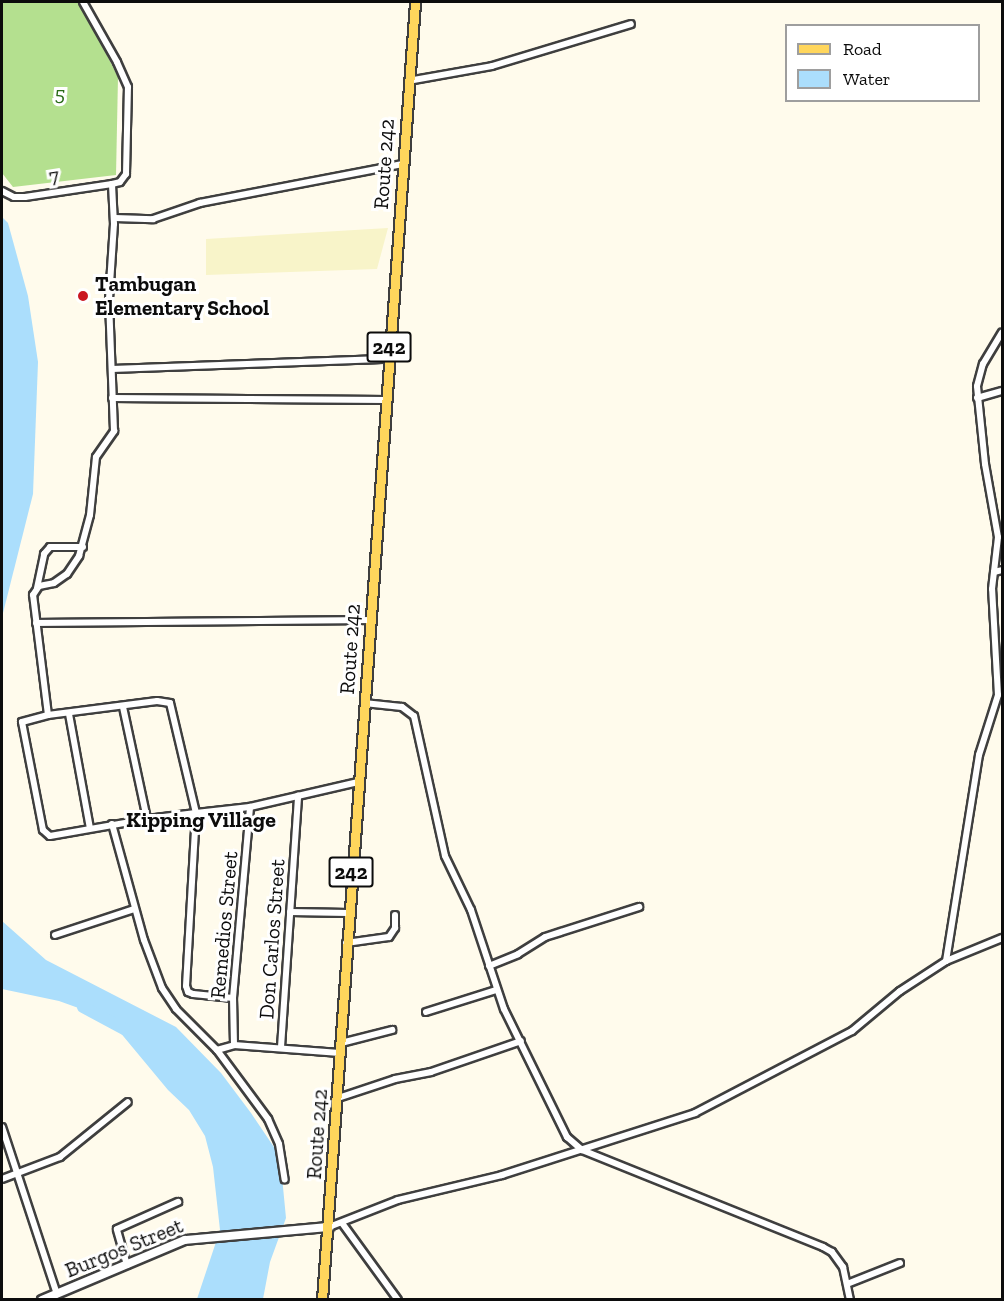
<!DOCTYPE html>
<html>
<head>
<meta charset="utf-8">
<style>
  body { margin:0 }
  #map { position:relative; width:1004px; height:1301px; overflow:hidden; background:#fffbec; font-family:"Zilla Slab",serif }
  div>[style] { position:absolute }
  .farmland>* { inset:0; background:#f8f4c9 }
  .forest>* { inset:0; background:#b4e08f }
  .water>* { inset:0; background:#abdefc }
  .river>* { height:12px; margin:-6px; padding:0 6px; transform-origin:6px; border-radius:6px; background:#abdefc }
  .roads { filter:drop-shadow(2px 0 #3f3f3f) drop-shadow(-2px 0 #3f3f3f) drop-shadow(0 2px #3f3f3f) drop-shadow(0 -2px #3f3f3f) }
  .minor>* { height:6px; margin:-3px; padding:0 3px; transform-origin:3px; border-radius:3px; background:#fff }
  .tertiary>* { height:8px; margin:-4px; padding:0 4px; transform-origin:4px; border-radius:4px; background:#fff }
  .primary>* { height:9px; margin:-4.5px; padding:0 4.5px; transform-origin:4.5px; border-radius:4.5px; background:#ffd65c }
  .dots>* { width:16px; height:16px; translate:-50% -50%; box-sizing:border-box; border:3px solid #fff; border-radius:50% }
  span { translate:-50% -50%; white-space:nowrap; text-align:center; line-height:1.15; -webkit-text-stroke:6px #fff; paint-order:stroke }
  .shield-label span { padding:2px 4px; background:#fff; border:2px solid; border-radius:4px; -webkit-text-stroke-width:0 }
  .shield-label { font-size:20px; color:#0c0c0c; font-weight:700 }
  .park-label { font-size:21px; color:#296a17; font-style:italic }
  .street-label { font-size:21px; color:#0c0c0c }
  .poi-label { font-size:21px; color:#0c0c0c; font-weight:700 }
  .left { translate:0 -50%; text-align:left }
  .neighbourhood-label { font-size:22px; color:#0c0c0c; font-weight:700 }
  .frame { position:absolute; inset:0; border:3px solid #0c0c0c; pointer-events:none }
  .legend { position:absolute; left:785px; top:24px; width:195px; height:78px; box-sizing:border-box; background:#fff; border:2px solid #9e9e9e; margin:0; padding:8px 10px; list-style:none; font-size:18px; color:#0c0c0c }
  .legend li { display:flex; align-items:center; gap:12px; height:30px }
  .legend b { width:30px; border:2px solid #9e9e9e }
</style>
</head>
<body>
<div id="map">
  <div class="farmland">
    <i style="clip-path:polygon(388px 228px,377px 269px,206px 275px,206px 239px)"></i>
  </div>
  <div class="forest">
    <i style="clip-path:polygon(2px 2px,80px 2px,118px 77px,116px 175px,13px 187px,2px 173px)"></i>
  </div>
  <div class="water">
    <i style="clip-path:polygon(2px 217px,8px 223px,28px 296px,38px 362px,33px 494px,2px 617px)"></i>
    <i style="clip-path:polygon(2px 921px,46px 960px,176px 1027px,221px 1073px,251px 1113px,280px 1156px,286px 1218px,270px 1262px,263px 1299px,197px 1299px,220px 1230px,213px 1167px,205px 1136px,189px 1110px,168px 1090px,109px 1019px,59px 1001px,2px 989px)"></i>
  </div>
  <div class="river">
    <i style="left:83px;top:1007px;width:47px;rotate:28.2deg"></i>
  </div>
  <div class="roads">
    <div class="minor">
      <i style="left:408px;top:81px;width:85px;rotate:-10.1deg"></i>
      <i style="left:492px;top:66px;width:145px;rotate:-16.8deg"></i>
      <i style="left:2px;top:191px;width:13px;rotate:27deg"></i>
      <i style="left:14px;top:197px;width:11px"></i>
      <i style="left:25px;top:197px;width:88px;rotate:-8.5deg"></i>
      <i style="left:112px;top:184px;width:8px;rotate:-14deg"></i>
      <i style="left:120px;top:182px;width:10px;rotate:-53deg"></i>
      <i style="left:126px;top:174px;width:87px;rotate:-88.7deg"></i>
      <i style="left:128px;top:87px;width:27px;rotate:-114deg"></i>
      <i style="left:117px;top:62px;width:69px;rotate:-119.5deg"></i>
      <i style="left:115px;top:218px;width:38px;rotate:2deg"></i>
      <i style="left:153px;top:219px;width:50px;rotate:-18.8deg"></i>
      <i style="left:200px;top:203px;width:206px;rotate:-10.9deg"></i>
      <i style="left:112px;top:369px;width:277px;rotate:-2.1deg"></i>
      <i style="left:112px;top:398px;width:274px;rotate:0.4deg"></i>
      <i style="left:977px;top:398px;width:26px;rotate:-16deg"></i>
      <i style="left:994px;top:572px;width:8px;rotate:-14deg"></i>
      <i style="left:37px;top:588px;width:35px;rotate:-78deg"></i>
      <i style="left:44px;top:554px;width:9px;rotate:-49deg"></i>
      <i style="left:50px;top:547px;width:33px"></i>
      <i style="left:36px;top:623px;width:334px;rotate:-0.5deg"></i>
      <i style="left:364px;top:703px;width:38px;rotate:6deg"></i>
      <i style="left:402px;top:707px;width:15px;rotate:37deg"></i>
      <i style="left:414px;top:716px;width:143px;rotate:77.5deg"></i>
      <i style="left:445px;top:856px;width:60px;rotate:64.3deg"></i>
      <i style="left:471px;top:910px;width:104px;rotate:71.6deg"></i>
      <i style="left:504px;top:1009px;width:143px;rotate:63.8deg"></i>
      <i style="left:567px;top:1137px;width:20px;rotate:41deg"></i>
      <i style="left:582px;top:1150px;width:260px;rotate:21.9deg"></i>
      <i style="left:823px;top:1247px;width:10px;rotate:29deg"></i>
      <i style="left:832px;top:1252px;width:19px;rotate:54deg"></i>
      <i style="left:843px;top:1267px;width:34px;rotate:78deg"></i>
      <i style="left:123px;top:707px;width:115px;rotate:77.9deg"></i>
      <i style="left:69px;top:714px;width:116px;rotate:79.6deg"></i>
      <i style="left:48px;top:715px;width:121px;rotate:-97.1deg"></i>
      <i style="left:33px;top:595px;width:11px;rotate:-56deg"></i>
      <i style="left:39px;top:586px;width:15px;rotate:-11deg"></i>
      <i style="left:54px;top:583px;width:16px;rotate:-35deg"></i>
      <i style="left:67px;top:574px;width:22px;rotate:-56deg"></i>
      <i style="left:79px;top:556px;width:42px;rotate:-75deg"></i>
      <i style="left:90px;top:515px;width:58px;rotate:-84.1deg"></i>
      <i style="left:96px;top:457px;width:32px;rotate:-55deg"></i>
      <i style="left:114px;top:431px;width:132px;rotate:-92.2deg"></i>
      <i style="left:109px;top:299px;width:75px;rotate:-86.2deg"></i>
      <i style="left:114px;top:224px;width:40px;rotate:-92.9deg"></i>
      <i style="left:112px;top:824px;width:120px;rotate:74.6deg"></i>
      <i style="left:144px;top:940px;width:51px;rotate:69.4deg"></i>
      <i style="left:162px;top:988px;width:25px;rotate:56deg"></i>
      <i style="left:176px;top:1009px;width:58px;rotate:45deg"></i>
      <i style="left:217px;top:1050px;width:86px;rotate:53.5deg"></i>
      <i style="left:268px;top:1119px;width:27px;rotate:66deg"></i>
      <i style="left:279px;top:1144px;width:36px;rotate:81deg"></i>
      <i style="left:290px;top:912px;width:58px;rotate:1deg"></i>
      <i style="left:55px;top:935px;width:83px;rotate:-18.2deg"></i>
      <i style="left:346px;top:943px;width:43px;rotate:-7.9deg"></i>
      <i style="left:389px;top:937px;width:11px;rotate:-56deg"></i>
      <i style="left:395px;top:928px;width:13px;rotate:-90deg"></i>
      <i style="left:946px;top:961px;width:209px;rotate:-80.9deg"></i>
      <i style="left:979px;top:755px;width:63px;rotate:-72.4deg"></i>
      <i style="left:998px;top:695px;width:106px;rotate:-93.2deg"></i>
      <i style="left:992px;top:589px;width:52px;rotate:-83.4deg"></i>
      <i style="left:998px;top:537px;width:74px;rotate:-100.1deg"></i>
      <i style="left:985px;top:464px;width:78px;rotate:-95.9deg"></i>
      <i style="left:977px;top:386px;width:23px;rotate:-75deg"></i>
      <i style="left:983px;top:364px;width:37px;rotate:-59deg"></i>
      <i style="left:489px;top:966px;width:31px;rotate:-22deg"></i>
      <i style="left:518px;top:954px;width:32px;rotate:-32deg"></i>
      <i style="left:545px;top:937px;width:99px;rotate:-17.7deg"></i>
      <i style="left:233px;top:998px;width:40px;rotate:-174.3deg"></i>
      <i style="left:193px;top:994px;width:5px;rotate:-158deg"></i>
      <i style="left:188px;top:992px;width:6px;rotate:-108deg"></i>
      <i style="left:186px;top:986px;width:173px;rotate:-86.7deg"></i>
      <i style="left:196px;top:813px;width:113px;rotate:-103.3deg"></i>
      <i style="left:170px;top:703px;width:13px;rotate:-171deg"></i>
      <i style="left:157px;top:701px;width:110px;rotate:172.7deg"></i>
      <i style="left:48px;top:715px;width:27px;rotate:165deg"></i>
      <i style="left:22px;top:722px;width:110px;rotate:79deg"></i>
      <i style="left:43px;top:830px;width:9px;rotate:41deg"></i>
      <i style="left:50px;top:836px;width:98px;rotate:-9.9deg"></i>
      <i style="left:147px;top:819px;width:49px;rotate:-7deg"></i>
      <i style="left:196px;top:813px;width:54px;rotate:-6.3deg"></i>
      <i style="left:250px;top:807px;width:111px;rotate:-13deg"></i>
      <i style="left:426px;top:1012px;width:73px;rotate:-17.4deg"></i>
      <i style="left:341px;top:1043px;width:53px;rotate:-14.3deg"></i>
      <i style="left:234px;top:1045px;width:47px;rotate:-91.2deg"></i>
      <i style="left:233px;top:998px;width:192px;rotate:-84.9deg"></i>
      <i style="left:281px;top:1047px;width:252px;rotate:-86.1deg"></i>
      <i style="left:217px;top:1050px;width:18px;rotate:-16deg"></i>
      <i style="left:234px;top:1045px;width:106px;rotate:4.3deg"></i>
      <i style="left:338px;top:1098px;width:60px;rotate:-18.4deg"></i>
      <i style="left:395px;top:1079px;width:37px;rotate:-11deg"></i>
      <i style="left:431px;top:1072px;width:95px;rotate:-19deg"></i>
      <i style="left:2px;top:1127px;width:176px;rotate:71.8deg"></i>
      <i style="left:2px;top:1179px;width:62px;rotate:-20.8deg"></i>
      <i style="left:60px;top:1157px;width:87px;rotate:-39deg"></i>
      <i style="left:342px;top:1223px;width:95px;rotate:54deg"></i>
      <i style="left:329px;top:1227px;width:74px;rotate:-21.4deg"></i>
      <i style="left:398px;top:1200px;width:107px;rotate:-13.5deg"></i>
      <i style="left:502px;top:1175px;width:203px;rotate:-17.8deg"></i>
      <i style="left:695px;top:1113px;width:177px;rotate:-27.6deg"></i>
      <i style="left:852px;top:1031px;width:62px;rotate:-39.8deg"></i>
      <i style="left:900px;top:991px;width:55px;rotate:-33.1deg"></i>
      <i style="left:946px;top:961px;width:61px;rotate:-22.3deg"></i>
      <i style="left:127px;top:1265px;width:37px;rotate:-106deg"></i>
      <i style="left:117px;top:1229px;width:67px;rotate:-23.9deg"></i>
      <i style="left:847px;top:1284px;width:57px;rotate:-21.6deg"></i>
    </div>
    <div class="tertiary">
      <i style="left:42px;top:1300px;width:155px;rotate:-22.8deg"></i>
      <i style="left:185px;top:1240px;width:145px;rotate:-5.2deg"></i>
    </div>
    <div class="primary">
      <i style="left:322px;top:1300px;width:1301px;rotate:-85.9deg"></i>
    </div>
  </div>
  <div class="dots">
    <i style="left:83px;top:296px;background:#ca1721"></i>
  </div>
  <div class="shield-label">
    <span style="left:389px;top:347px">242</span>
    <span style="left:351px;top:872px">242</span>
  </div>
  <div class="park-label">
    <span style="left:60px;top:94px">5</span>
  </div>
  <div class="street-label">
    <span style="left:384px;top:164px;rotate:-86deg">Route 242</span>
    <span style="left:54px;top:176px;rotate:-9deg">7</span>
    <span style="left:350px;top:649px;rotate:-86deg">Route 242</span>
    <span style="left:224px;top:925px;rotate:-85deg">Remedios Street</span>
    <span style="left:272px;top:939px;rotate:-86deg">Don Carlos Street</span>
    <span style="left:317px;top:1134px;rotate:-86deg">Route 242</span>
    <span style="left:124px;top:1248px;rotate:-22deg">Burgos Street</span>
  </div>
  <div class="poi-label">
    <span class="left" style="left:95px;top:296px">Tambugan<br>Elementary School</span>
  </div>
  <div class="neighbourhood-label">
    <span style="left:201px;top:820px">Kipping Village</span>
  </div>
  <div class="frame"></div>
  <ul class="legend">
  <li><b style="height:8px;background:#ffd65c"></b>Road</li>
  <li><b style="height:16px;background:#abdefc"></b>Water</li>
  </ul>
</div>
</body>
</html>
